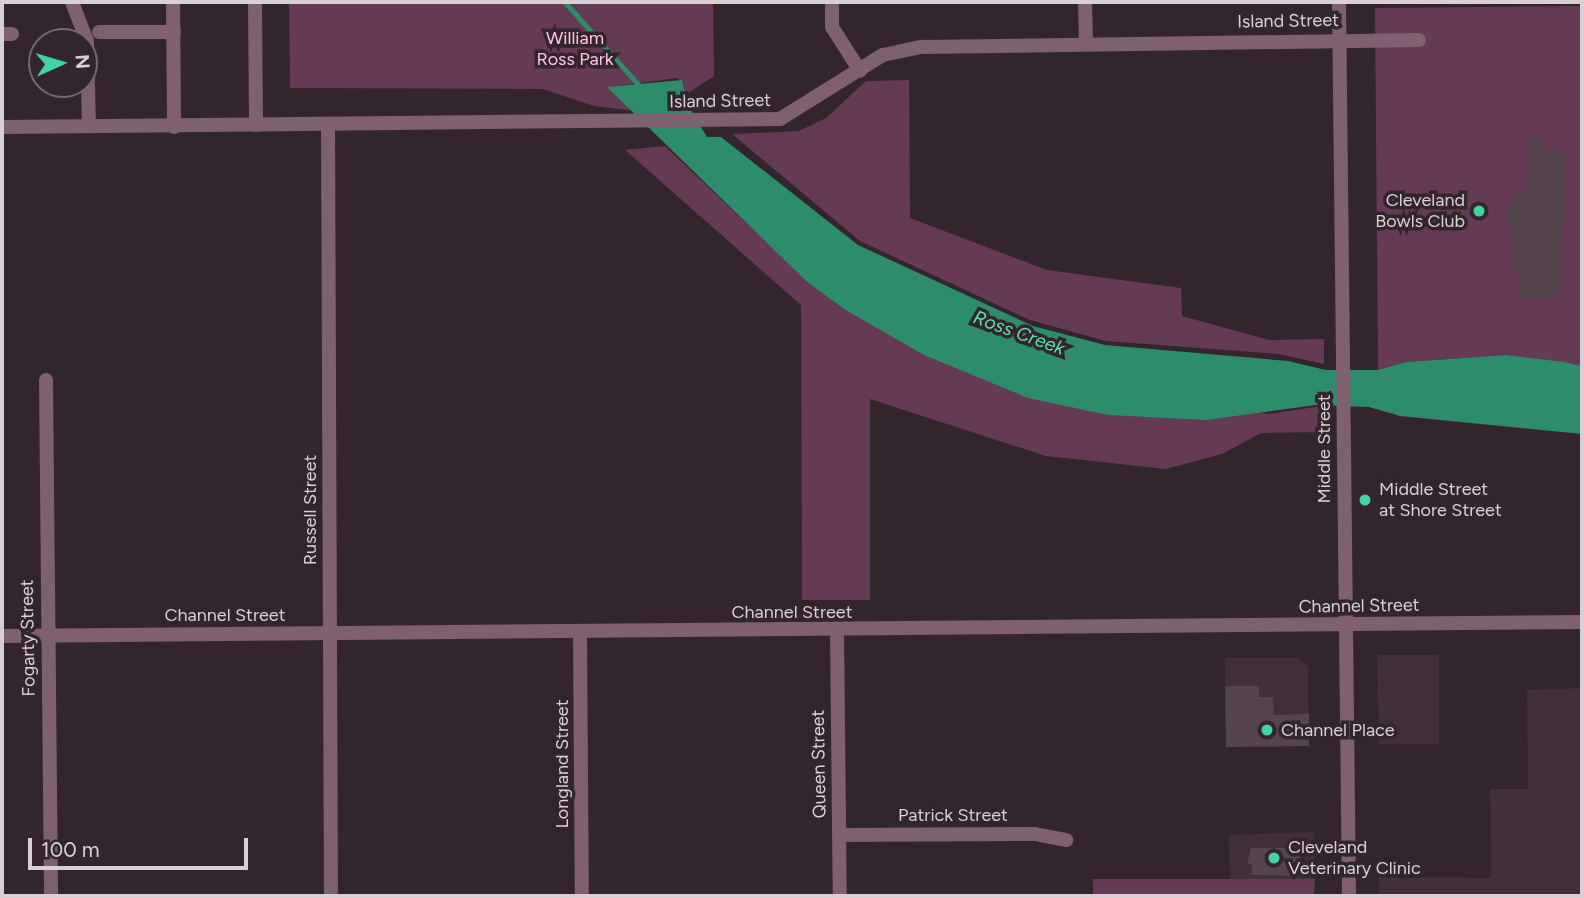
<!DOCTYPE html>
<html>
<head>
<meta charset="utf-8">
<style>
  body { margin:0 }
  #map { position:relative; width:1584px; height:898px; overflow:hidden; background:#33252d; font-family:Figtree,sans-serif }
  div>[style] { position:absolute }
  .built>* { inset:0; background:#412f39 }
  .green>* { inset:0; background:#653a54 }
  .water>* { inset:0; background:#2d8c6b }
  .stream>* { height:4.5px; margin:-2.25px; padding:0 2.25px; transform-origin:2.25px; border-radius:2.25px; background:#2d8c6b }
  .building>* { inset:0; background:#53444d }
  .minor>* { height:14px; margin:-7px; padding:0 7px; transform-origin:7px; border-radius:7px; background:#7e6071 }
  .dots>* { width:19px; height:19px; translate:-50% -50%; box-sizing:border-box; border:4px solid #33252d; border-radius:50% }
  span { translate:-50% -50%; white-space:nowrap; text-align:center; line-height:1.15; -webkit-text-stroke:7px #33252d; paint-order:stroke }
  .street-label { font-size:18px; color:#d9d0d5 }
  .park-label { font-size:18px; color:#ffc4e6 }
  .poi-label { font-size:18px; color:#d9d0d5 }
  .right { translate:-100% -50%; text-align:right }
  .left { translate:0 -50%; text-align:left }
  .water-label { font-size:19px; color:#61e0b1; font-style:italic }
  .frame { position:absolute; inset:0; border:4px solid #d9d0d5; pointer-events:none }
  .north { position:absolute; left:28px; top:28px; width:70px; height:70px; box-sizing:border-box; background:#33252d; border:2px solid #756970; border-radius:50%; rotate:86deg; font-size:19px; font-weight:700; line-height:28px; text-align:center; color:#d9d0d5 }
  .north::after { content:''; display:block; margin:auto; width:24px; height:32px; background:#3fd4a2; clip-path:polygon(50% 0,100% 100%,50% 72%,0 100%) }
  .scale { position:absolute; left:28px; top:838px; width:220px; height:32px; box-sizing:border-box; border:4px solid #d9d0d5; border-top:0; padding-left:9px; font-size:21px; line-height:24px; white-space:nowrap; color:#d9d0d5; -webkit-text-stroke:5px #33252d; paint-order:stroke }
</style>
</head>
<body>
<div id="map">
  <div class="built">
    <i style="clip-path:polygon(1377px 655px,1439px 655px,1439px 744px,1379px 744px)"></i>
    <i style="clip-path:polygon(1225px 658px,1297px 658px,1308px 667px,1309px 746px,1226px 747px)"></i>
    <i style="clip-path:polygon(1582px 688px,1582px 896px,1379px 896px,1379px 877px,1491px 878px,1490px 789px,1528px 789px,1527px 690px)"></i>
    <i style="clip-path:polygon(1314px 832px,1315px 879px,1230px 879px,1229px 835px)"></i>
  </div>
  <div class="green">
    <i style="clip-path:polygon(289px 2px,713px 2px,714px 76px,685px 95px,678px 78px,608px 87px,636px 111px,594px 106px,543px 89px,290px 88px)"></i>
    <i style="clip-path:polygon(1582px 6px,1582px 366px,1506px 355px,1406px 362px,1378px 370px,1375px 8px)"></i>
    <i style="clip-path:polygon(909px 80px,910px 218px,1047px 270px,1181px 288px,1182px 316px,1269px 340px,1324px 339px,1324px 364px,1278px 354px,1106px 341px,1030px 320px,860px 241px,732px 134px,799px 131px,826px 118px,866px 81px)"></i>
    <i style="clip-path:polygon(665px 146px,806px 280px,844px 309px,1268px 414px,1328px 405px,1327px 432px,1261px 433px,1222px 454px,1166px 469px,1046px 456px,870px 399px,870px 600px,802px 600px,801px 305px,625px 150px)"></i>
    <i style="clip-path:polygon(1093px 879px,1315px 879px,1314px 896px,1093px 896px)"></i>
  </div>
  <div class="water">
    <i style="clip-path:polygon(682px 80px,687px 103px,707px 137px,721px 137px,858px 245px,1033px 326px,1105px 345px,1288px 361px,1326px 370px,1378px 370px,1406px 362px,1506px 355px,1564px 362px,1582px 366px,1582px 434px,1400px 416px,1369px 407px,1315px 405px,1206px 420px,1108px 415px,1028px 398px,924px 355px,844px 309px,806px 281px,607px 87px)"></i>
  </div>
  <div class="stream">
    <i style="left:565px;top:2px;width:111px;rotate:48.3deg"></i>
  </div>
  <div class="building">
    <i style="clip-path:polygon(1528px 135px,1540px 136px,1541px 149px,1564px 149px,1561px 298px,1520px 298px,1519px 270px,1513px 270px,1512px 232px,1506px 224px,1512px 197px,1528px 187px)"></i>
    <i style="clip-path:polygon(1225px 686px,1259px 686px,1259px 697px,1273px 697px,1274px 715px,1309px 714px,1309px 746px,1226px 747px)"></i>
    <i style="clip-path:polygon(1251px 848px,1300px 848px,1301px 876px,1252px 875px,1252px 864px,1247px 864px)"></i>
  </div>
  <div class="minor">
    <i style="left:72px;top:2px;width:42px;rotate:69deg"></i>
    <i style="left:87px;top:41px;width:85px;rotate:88.7deg"></i>
    <i style="left:173px;top:2px;width:125px;rotate:89.5deg"></i>
    <i style="left:255px;top:2px;width:123px;rotate:89.5deg"></i>
    <i style="left:832px;top:2px;width:25px;rotate:90deg"></i>
    <i style="left:832px;top:27px;width:52px;rotate:57.5deg"></i>
    <i style="left:1085px;top:2px;width:41px;rotate:88.6deg"></i>
    <i style="left:1339px;top:2px;width:894px;rotate:89.36deg"></i>
    <i style="left:99px;top:32px;width:75px"></i>
    <i style="left:2px;top:34px;width:10px"></i>
    <i style="left:328px;top:124px;width:772px;rotate:89.78deg"></i>
    <i style="left:2px;top:127px;width:778px;rotate:-0.59deg"></i>
    <i style="left:780px;top:119px;width:121px;rotate:-31.9deg"></i>
    <i style="left:883px;top:55px;width:40px;rotate:-12deg"></i>
    <i style="left:922px;top:47px;width:497px;rotate:-0.8deg"></i>
    <i style="left:46px;top:380px;width:516px;rotate:89.44deg"></i>
    <i style="left:837px;top:631px;width:265px;rotate:89.4deg"></i>
    <i style="left:580px;top:632px;width:264px;rotate:89.6deg"></i>
    <i style="left:2px;top:636px;width:1580px;rotate:-0.51deg"></i>
    <i style="left:839px;top:835px;width:196px;rotate:-0.3deg"></i>
    <i style="left:1035px;top:834px;width:32px;rotate:11deg"></i>
  </div>
  <div class="dots">
    <i style="left:1479px;top:211px;background:#3fd4a2"></i>
    <i style="left:1365px;top:500px;background:#3fd4a2"></i>
    <i style="left:1267px;top:730px;background:#3fd4a2"></i>
    <i style="left:1274px;top:858px;background:#3fd4a2"></i>
  </div>
  <div class="street-label">
    <span style="left:1288px;top:21px;rotate:-1deg">Island Street</span>
    <span style="left:720px;top:101px;rotate:-1deg">Island Street</span>
    <span style="left:1324px;top:449px;rotate:-90deg">Middle Street</span>
    <span style="left:310px;top:510px;rotate:-90deg">Russell Street</span>
    <span style="left:1359px;top:606px;rotate:-1deg">Channel Street</span>
    <span style="left:792px;top:612px">Channel Street</span>
    <span style="left:225px;top:615px">Channel Street</span>
    <span style="left:28px;top:638px;rotate:-91deg">Fogarty Street</span>
    <span style="left:562px;top:764px;rotate:-90deg">Longland Street</span>
    <span style="left:819px;top:764px;rotate:-91deg">Queen Street</span>
    <span style="left:953px;top:815px">Patrick Street</span>
  </div>
  <div class="park-label">
    <span style="left:575px;top:49px">William<br>Ross Park</span>
  </div>
  <div class="poi-label">
    <span class="right" style="left:1465px;top:211px">Cleveland<br>Bowls Club</span>
    <span class="left" style="left:1379px;top:500px">Middle Street<br>at Shore Street</span>
    <span class="left" style="left:1281px;top:730px">Channel Place</span>
    <span class="left" style="left:1288px;top:858px">Cleveland<br>Veterinary Clinic</span>
  </div>
  <div class="water-label">
    <span style="left:1019px;top:333px;rotate:20deg">Ross Creek</span>
  </div>
  <div class="frame"></div>
  <div class="north">N</div>
  <div class="scale">100 m</div>
</div>
</body>
</html>
